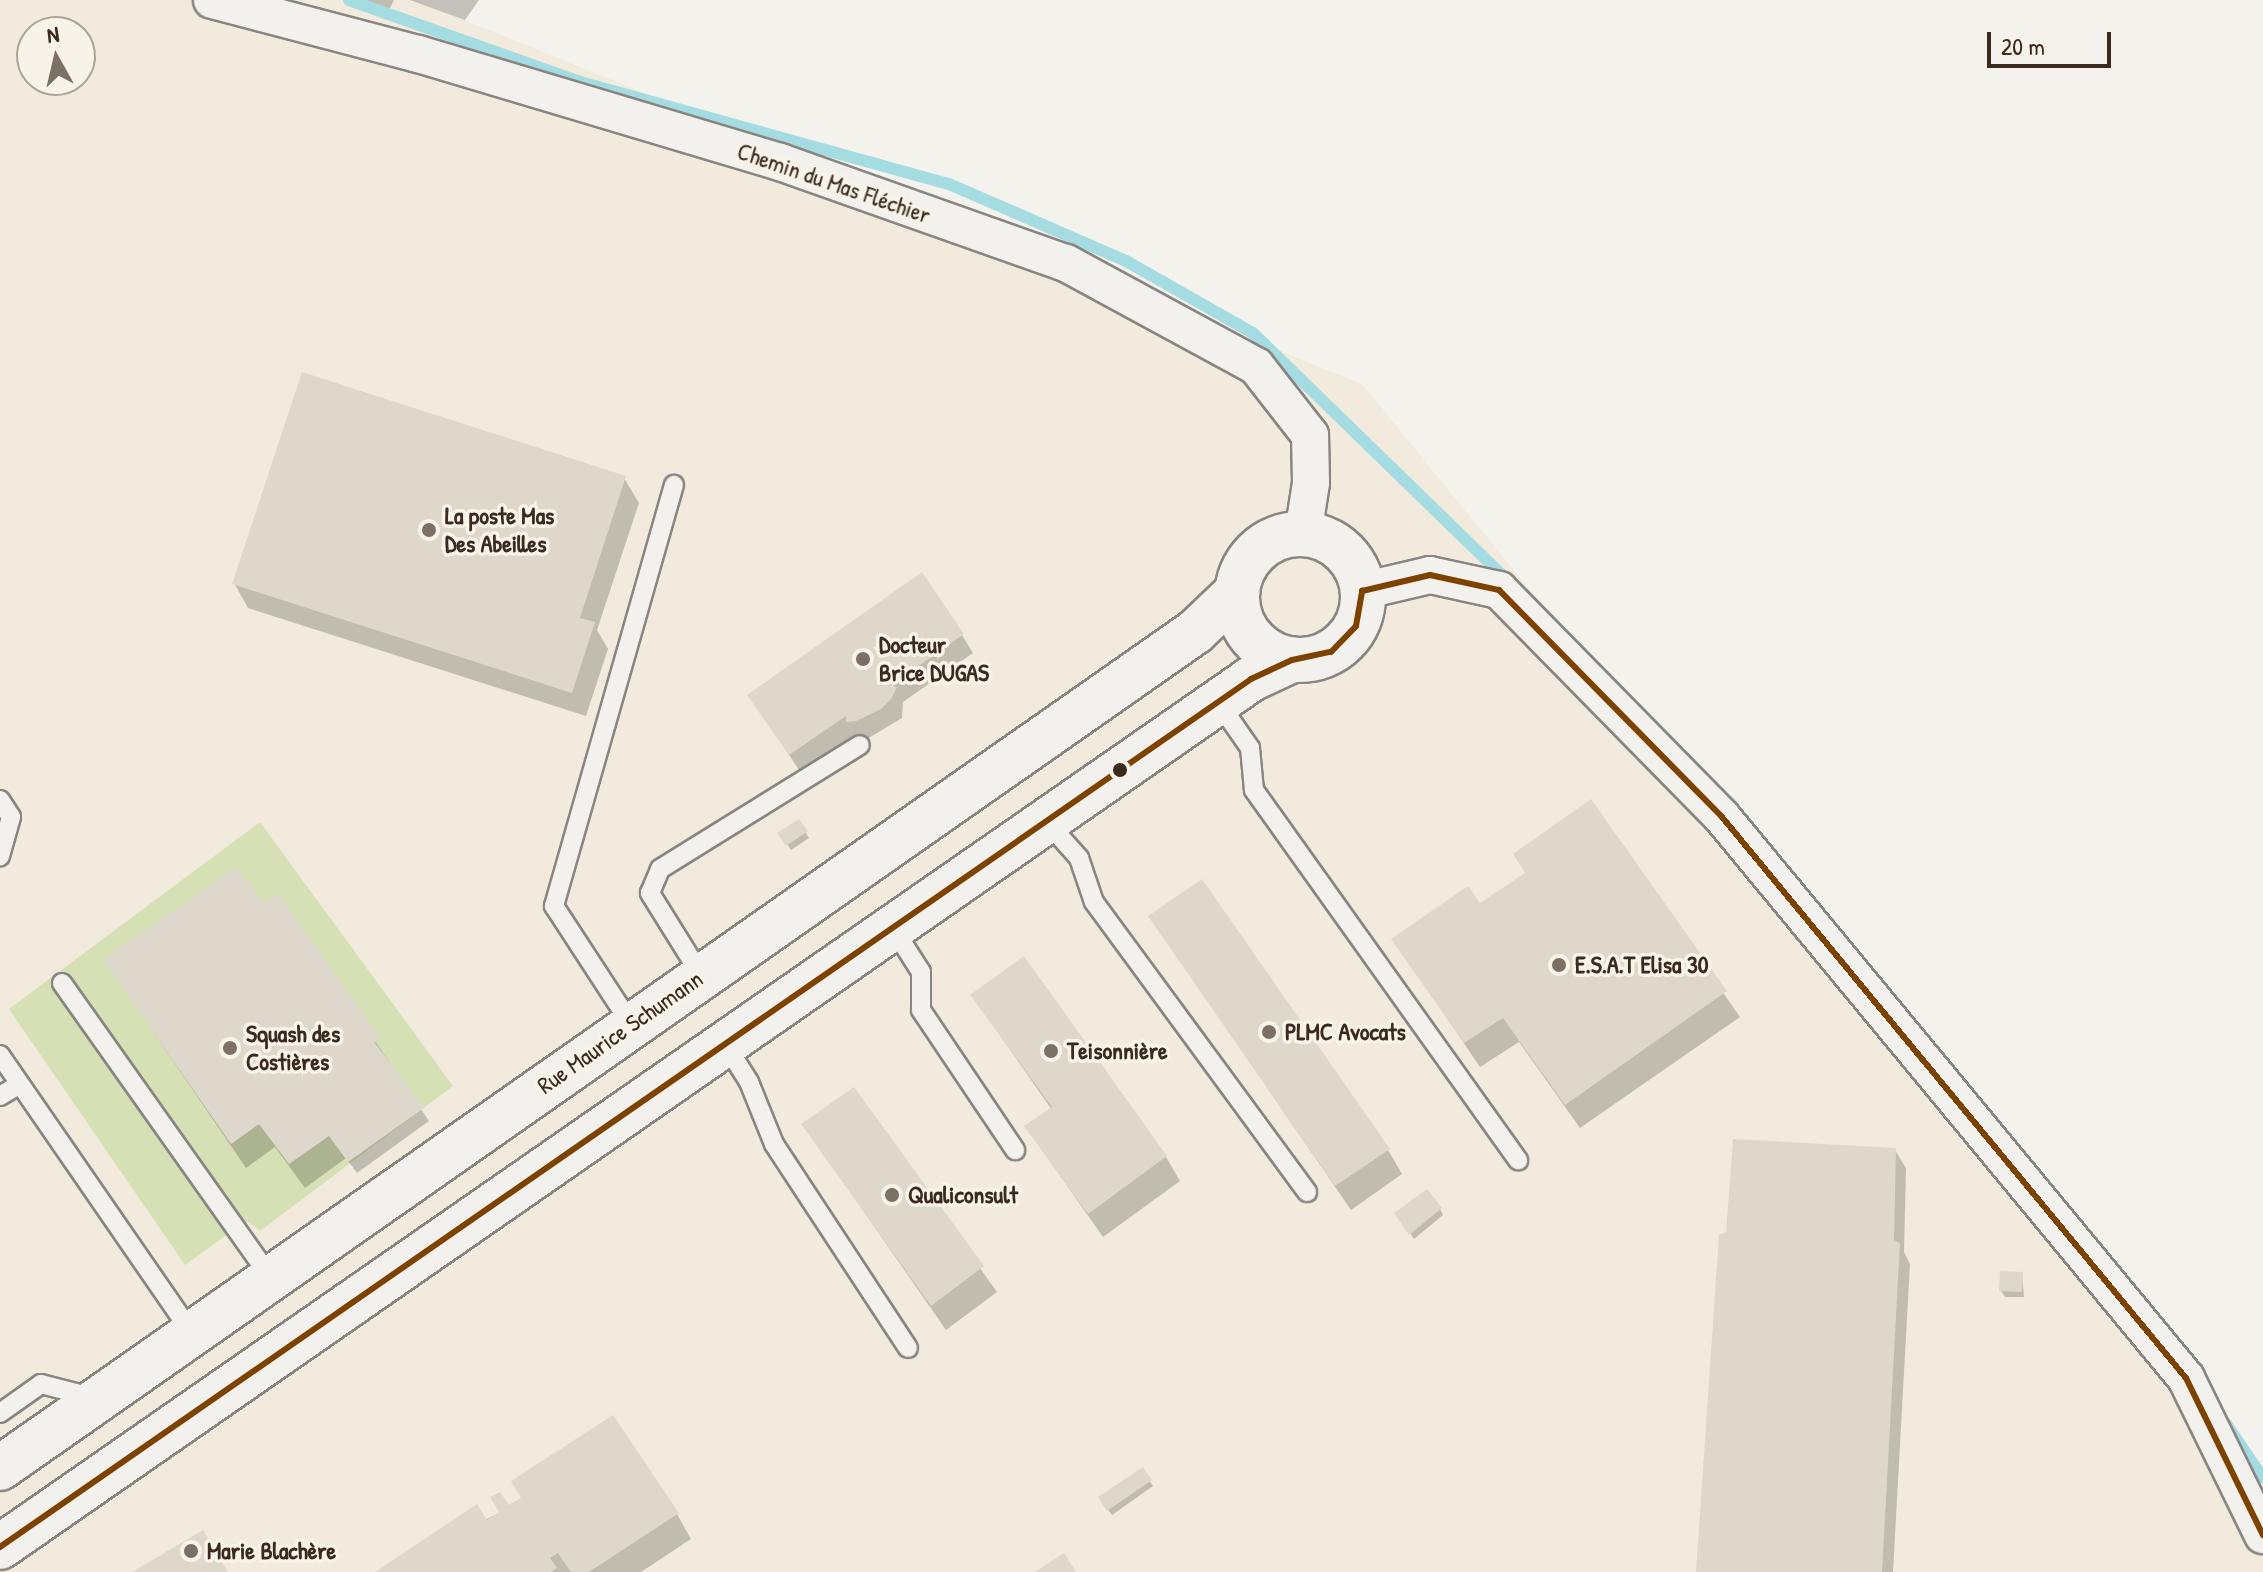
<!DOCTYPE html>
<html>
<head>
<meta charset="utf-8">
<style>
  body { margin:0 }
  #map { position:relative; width:2263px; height:1572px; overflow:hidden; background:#f4f2ec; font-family:"Patrick Hand",sans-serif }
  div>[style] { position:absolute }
  .built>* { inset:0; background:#f2ebdd }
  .green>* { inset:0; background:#d6e0b5 }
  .shadow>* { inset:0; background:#0003 }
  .stream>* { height:12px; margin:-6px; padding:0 6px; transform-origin:6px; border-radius:6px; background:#a5dce2 }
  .building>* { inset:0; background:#ded8cc }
  .roads { filter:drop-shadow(2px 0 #898580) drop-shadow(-2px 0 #898580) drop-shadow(0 2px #898580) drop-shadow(0 -2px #898580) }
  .lane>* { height:18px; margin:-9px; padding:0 9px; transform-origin:9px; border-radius:9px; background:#f2f1ed }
  .street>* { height:36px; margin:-18px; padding:0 18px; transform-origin:18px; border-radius:18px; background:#f2f1ed }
  .secondary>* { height:44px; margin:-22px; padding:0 22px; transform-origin:22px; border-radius:22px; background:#f2f1ed }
  .secondary>.ring { margin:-22px; padding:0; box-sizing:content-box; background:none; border:44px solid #f2f1ed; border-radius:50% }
  .bus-1>* { height:6px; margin:-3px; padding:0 3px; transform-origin:3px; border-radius:3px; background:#7e4200 }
  .dots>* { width:22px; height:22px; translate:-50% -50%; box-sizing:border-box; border:4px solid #f7f3e8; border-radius:50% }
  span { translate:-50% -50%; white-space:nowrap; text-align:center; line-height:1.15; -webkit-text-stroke:7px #f7f3e8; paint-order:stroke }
  .street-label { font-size:24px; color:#3b2a1e }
  .poi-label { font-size:24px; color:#3b2a1e; font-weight:700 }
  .left { translate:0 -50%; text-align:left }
  .north { position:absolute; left:16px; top:16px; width:80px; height:80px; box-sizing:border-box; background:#f7f3e8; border:2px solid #aca397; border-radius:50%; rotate:352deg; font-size:22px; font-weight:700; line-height:32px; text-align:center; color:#3b2a1e }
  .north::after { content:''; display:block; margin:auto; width:28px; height:36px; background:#7c7066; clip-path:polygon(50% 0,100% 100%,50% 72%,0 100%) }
  .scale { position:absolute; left:1987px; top:32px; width:124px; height:36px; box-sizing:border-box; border:4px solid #3b2a1e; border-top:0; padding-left:10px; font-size:24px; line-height:28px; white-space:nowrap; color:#3b2a1e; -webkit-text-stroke:6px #f7f3e8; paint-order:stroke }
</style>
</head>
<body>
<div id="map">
  <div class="built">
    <i style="clip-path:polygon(evenodd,0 0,415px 0,1362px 384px,2263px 1488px,2263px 1572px,0 1572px,0 0,32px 32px,80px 32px,80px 80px,32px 80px,32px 32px)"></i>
  </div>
  <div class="green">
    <i style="clip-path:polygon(260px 822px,453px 1086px,260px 1231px,246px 1221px,185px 1265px,9px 1009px)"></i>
  </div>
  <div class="shadow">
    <i style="clip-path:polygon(366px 0,394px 0,388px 12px)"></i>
    <i style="clip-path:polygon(410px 0,479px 0,465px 20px)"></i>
    <i style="clip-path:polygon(624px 478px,639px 503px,597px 630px,608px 649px,586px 716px,248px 608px,234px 583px)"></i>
    <i style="clip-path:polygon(962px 635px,973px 653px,903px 702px,902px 718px,867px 739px,856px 735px,801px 773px,750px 696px)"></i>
    <i style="clip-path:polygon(1590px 802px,1740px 1017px,1580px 1128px,1519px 1042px,1480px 1067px,1394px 940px,1479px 906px,1526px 874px)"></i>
    <i style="clip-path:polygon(798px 821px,809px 838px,791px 850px,780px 833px)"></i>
    <i style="clip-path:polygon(277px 896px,429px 1121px,357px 1173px,346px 1158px,305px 1188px,275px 1147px,246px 1168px,139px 1011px)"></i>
    <i style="clip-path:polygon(1150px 917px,1388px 1150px,1402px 1174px,1351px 1210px)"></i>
    <i style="clip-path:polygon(972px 995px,1166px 1157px,1180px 1181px,1103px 1237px,1026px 1127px,1052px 1110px)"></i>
    <i style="clip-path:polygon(853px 1090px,997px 1292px,946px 1330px,803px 1124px)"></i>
    <i style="clip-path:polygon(1895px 1150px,1906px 1168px,1904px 1252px,1910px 1264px,1893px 1572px,1698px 1572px)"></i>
    <i style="clip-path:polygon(1440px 1209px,1443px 1215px,1414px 1239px,1397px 1213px)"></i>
    <i style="clip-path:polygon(2022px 1274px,2024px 1297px,2005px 1297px,2001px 1291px)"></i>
    <i style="clip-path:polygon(1142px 1469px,1153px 1486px,1112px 1515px,1103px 1503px)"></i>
    <i style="clip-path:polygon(509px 1508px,677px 1514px,691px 1539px,641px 1572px,379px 1572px)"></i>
  </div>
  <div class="stream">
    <i style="left:349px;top:0;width:249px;rotate:19.5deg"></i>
    <i style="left:584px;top:83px;width:379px;rotate:15.5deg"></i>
    <i style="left:949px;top:184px;width:193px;rotate:23.5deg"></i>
    <i style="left:1126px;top:261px;width:146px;rotate:29.6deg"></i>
    <i style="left:1253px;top:333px;width:359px;rotate:44.2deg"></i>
    <i style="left:2226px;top:1424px;width:65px;rotate:55.6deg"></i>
  </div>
  <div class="building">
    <i style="clip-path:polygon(302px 372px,626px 476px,580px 618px,595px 622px,572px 693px,232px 584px)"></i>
    <i style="clip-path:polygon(922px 572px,964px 634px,891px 685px,897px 687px,891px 699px,881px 709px,856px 721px,846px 722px,846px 716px,789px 755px,747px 695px)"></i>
    <i style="clip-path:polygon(1591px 799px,1727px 991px,1565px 1105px,1503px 1018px,1464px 1043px,1391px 939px,1468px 886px,1480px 903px,1525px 873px,1513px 854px)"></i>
    <i style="clip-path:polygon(799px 819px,808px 831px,786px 846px,777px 833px)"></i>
    <i style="clip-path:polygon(236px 867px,264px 903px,278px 893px,380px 1038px,375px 1043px,424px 1108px,348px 1162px,329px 1136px,289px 1164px,259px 1124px,231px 1144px,103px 960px)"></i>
    <i style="clip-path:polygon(1202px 879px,1390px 1149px,1335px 1186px,1148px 916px)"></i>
    <i style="clip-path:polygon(1024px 956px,1167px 1156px,1088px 1214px,1024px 1126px,1052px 1107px,970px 995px)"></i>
    <i style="clip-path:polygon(854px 1087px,984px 1266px,931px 1306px,801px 1124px)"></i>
    <i style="clip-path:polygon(1733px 1139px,1896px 1148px,1894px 1240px,1900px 1243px,1882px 1572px,1696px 1572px,1719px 1235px,1726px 1232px)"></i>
    <i style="clip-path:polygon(1427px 1189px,1442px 1208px,1409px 1235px,1394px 1213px)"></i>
    <i style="clip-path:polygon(2000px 1271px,2023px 1272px,2022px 1292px,1999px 1291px)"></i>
    <i style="clip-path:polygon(613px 1415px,679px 1513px,589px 1572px,571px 1572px,558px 1553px,550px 1558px,557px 1568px,551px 1572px,375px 1572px,477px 1504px,487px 1520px,499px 1512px,490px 1497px,500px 1492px,509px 1505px,521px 1498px,511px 1481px)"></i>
    <i style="clip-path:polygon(1143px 1467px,1152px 1480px,1107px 1511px,1098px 1497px)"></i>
    <i style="clip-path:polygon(203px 1530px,228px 1572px,132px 1572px)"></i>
    <i style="clip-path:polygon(1064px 1553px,1076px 1572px,1035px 1572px)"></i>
  </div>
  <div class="roads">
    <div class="lane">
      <i style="left:1218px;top:702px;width:56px;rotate:55.2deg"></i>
      <i style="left:1250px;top:748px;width:42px;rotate:84.6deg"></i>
      <i style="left:1254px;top:790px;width:455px;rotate:54.5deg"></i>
      <i style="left:0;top:800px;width:20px;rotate:57deg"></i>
      <i style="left:11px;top:817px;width:41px;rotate:105.8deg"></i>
      <i style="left:1046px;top:821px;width:50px;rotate:48.3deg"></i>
      <i style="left:1079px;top:858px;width:46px;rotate:71.2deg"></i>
      <i style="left:1094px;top:902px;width:360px;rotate:53.7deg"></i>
      <i style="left:893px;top:928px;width:52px;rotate:57.5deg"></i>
      <i style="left:921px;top:972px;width:38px;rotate:90deg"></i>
      <i style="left:921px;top:1010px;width:169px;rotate:56.1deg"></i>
      <i style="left:701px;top:975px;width:97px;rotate:-121.9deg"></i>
      <i style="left:650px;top:893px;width:26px;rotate:-67deg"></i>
      <i style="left:660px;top:869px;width:235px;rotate:-31.8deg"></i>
      <i style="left:62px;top:983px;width:360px;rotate:54.7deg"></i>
      <i style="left:631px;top:1024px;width:141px;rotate:-123.1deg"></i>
      <i style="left:554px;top:906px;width:438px;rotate:-74.1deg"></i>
      <i style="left:725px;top:1044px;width:45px;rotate:57.7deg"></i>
      <i style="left:749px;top:1082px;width:67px;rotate:68deg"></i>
      <i style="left:774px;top:1144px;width:244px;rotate:56.7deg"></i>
      <i style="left:0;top:1055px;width:336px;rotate:55.4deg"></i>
      <i style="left:0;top:1096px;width:21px;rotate:-31deg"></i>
      <i style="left:0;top:1413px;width:50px;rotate:-35.3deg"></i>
      <i style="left:41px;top:1384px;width:56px;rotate:14.5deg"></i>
    </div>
    <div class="street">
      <i style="left:212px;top:0;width:213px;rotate:14.7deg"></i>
      <i style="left:418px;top:54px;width:378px;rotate:16.6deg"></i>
      <i style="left:780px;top:162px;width:303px;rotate:19.5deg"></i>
      <i style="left:1066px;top:263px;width:216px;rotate:28.5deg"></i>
      <i style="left:1256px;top:366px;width:88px;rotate:52deg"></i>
      <i style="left:1310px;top:435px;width:48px;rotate:88.8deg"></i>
      <i style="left:1311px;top:483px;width:52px;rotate:98.9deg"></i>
      <i style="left:1362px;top:591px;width:70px;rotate:-13.2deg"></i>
      <i style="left:1430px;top:575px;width:71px;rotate:12.3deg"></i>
      <i style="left:1499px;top:590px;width:318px;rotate:45.5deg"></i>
      <i style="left:1722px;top:817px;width:728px;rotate:50.41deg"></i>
      <i style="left:2186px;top:1378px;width:175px;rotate:63.9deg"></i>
    </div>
    <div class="secondary">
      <i class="ring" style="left:1237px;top:534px;width:82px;height:82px"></i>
      <i style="left:0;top:1468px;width:1458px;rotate:-34.98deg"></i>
      <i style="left:1195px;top:632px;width:58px;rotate:-43.6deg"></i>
      <i style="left:0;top:1547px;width:1523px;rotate:-34.75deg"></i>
      <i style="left:1251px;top:679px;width:45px;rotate:-24.9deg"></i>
    </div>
  </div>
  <div class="bus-1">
    <i style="left:0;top:1547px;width:1523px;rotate:-34.75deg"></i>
    <i style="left:1251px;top:679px;width:45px;rotate:-24.9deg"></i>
    <i style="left:1292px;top:660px;width:40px;rotate:-12deg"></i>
    <i style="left:1331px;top:652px;width:36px;rotate:-46deg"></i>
    <i style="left:1356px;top:626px;width:36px;rotate:-80deg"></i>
    <i style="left:1362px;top:591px;width:70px;rotate:-13.2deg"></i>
    <i style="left:1430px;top:575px;width:71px;rotate:12.3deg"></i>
    <i style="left:1499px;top:590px;width:318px;rotate:45.5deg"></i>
    <i style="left:1722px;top:817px;width:728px;rotate:50.41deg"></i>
    <i style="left:2186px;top:1378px;width:175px;rotate:63.9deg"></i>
  </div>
  <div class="dots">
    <i style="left:429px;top:530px;background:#7c7066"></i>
    <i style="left:863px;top:659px;background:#7c7066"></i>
    <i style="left:1120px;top:770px;background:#3b2a1e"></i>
    <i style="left:1559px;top:965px;background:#7c7066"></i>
    <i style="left:1269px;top:1032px;background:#7c7066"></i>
    <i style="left:230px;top:1048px;background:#7c7066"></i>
    <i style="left:1051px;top:1051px;background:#7c7066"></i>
    <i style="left:892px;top:1195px;background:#7c7066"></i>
    <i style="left:191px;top:1551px;background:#7c7066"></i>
  </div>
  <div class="street-label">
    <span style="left:834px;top:183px;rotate:19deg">Chemin du Mas Fléchier</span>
    <span style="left:620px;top:1032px;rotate:-35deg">Rue Maurice Schumann</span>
  </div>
  <div class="poi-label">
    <span class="left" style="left:445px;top:530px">La poste Mas<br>Des Abeilles</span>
    <span class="left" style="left:879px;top:659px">Docteur<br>Brice DUGAS</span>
    <span class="left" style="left:1575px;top:965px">E.S.A.T Elisa 30</span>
    <span class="left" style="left:1285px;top:1032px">PLMC Avocats</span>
    <span class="left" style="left:246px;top:1048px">Squash des<br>Costières</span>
    <span class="left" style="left:1067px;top:1051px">Teisonnière</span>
    <span class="left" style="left:908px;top:1195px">Qualiconsult</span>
    <span class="left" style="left:207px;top:1551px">Marie Blachère</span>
  </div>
  <div class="north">N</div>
  <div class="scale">20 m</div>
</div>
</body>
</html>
